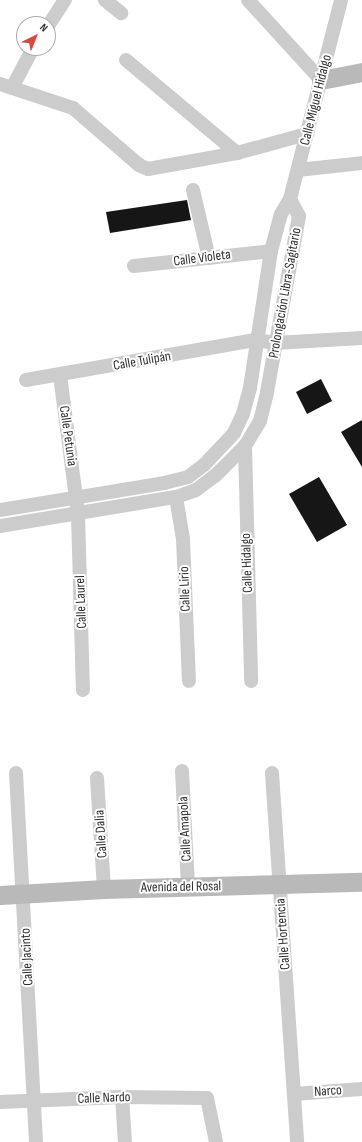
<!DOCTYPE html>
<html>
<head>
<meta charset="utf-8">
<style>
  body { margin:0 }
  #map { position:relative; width:362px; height:1142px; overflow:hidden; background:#fff; font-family:"Sofia Sans Condensed",sans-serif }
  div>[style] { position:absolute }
  .building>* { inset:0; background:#161616 }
  .street>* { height:14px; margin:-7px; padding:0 7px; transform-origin:7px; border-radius:7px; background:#ccc }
  .secondary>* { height:19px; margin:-9.5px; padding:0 9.5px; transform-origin:9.5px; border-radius:9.5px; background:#b9b9b9 }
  span { translate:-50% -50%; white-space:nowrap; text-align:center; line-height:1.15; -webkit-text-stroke:4px #fff; paint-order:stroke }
  .street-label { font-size:14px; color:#2f2f2f }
  .north { position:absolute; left:16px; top:16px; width:40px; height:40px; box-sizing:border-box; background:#fff; border:1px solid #acacac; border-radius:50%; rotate:43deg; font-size:11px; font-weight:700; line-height:16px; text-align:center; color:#2f2f2f }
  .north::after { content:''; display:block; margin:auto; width:14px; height:18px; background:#d9493d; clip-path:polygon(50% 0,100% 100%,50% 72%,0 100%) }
</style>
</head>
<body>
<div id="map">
  <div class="building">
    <i style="clip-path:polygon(187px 200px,191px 220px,110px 233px,106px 212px)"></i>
    <i style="clip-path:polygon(321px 379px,332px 401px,307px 414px,296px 392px)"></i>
    <i style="clip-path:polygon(362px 420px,362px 467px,341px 432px)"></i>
    <i style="clip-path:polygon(319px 477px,347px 525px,317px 542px,289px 494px)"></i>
  </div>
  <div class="street">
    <i style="left:105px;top:0;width:21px;rotate:39deg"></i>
    <i style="left:248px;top:0;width:108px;rotate:47.6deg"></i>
    <i style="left:48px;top:26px;width:31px;rotate:-57deg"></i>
    <i style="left:126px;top:60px;width:145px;rotate:40deg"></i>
    <i style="left:0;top:84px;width:77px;rotate:18.2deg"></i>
    <i style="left:73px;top:108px;width:87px;rotate:40.8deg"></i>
    <i style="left:139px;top:165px;width:10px;rotate:24deg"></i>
    <i style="left:148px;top:169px;width:90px;rotate:-10.2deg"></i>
    <i style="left:237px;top:153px;width:73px;rotate:-15.2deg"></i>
    <i style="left:12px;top:88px;width:45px;rotate:-62.3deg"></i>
    <i style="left:298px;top:170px;width:64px;rotate:-6.2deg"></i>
    <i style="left:193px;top:190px;width:70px;rotate:76.8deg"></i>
    <i style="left:134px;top:266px;width:138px;rotate:-6.2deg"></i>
    <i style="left:60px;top:375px;width:140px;rotate:82.6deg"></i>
    <i style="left:78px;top:514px;width:176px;rotate:88.4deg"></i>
    <i style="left:26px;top:380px;width:233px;rotate:-9.9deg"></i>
    <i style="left:256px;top:340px;width:19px;rotate:9deg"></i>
    <i style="left:275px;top:343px;width:87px;rotate:-3.3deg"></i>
    <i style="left:245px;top:446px;width:235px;rotate:88.5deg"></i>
    <i style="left:176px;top:497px;width:43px;rotate:80.5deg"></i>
    <i style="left:183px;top:539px;width:142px;rotate:87.6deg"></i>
    <i style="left:0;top:510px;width:166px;rotate:-9.3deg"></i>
    <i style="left:164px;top:483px;width:25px;rotate:-14deg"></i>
    <i style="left:188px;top:477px;width:20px;rotate:-37deg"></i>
    <i style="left:204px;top:465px;width:44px;rotate:-46.8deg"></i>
    <i style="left:234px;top:433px;width:21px;rotate:-65deg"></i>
    <i style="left:243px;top:414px;width:27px;rotate:-75deg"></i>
    <i style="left:250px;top:388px;width:139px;rotate:-81.3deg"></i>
    <i style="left:271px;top:251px;width:38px;rotate:-75deg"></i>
    <i style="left:281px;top:214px;width:17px;rotate:-59deg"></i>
    <i style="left:290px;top:199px;width:205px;rotate:-75.6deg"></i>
    <i style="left:0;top:526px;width:178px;rotate:-9.4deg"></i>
    <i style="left:176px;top:497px;width:21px;rotate:-19deg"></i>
    <i style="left:196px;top:490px;width:25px;rotate:-37deg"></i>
    <i style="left:216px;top:475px;width:41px;rotate:-45deg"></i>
    <i style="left:245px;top:446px;width:29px;rotate:-59deg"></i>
    <i style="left:260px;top:421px;width:30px;rotate:-76deg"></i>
    <i style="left:267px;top:392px;width:179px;rotate:-79.7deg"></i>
    <i style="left:299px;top:216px;width:19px;rotate:-118deg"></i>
    <i style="left:182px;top:771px;width:116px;rotate:87deg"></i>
    <i style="left:16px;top:773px;width:370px;rotate:86.9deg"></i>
    <i style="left:272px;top:773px;width:370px;rotate:86.1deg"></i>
    <i style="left:97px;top:778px;width:111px;rotate:86.4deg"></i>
    <i style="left:294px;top:1094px;width:68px;rotate:-4.2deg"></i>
    <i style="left:122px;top:1097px;width:45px;rotate:86.2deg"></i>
    <i style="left:0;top:1102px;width:122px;rotate:-2.3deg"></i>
    <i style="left:122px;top:1097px;width:85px;rotate:0.7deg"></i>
    <i style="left:207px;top:1098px;width:45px;rotate:78.4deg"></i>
  </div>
  <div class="secondary">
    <i style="left:321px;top:80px;width:42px;rotate:-11deg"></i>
    <i style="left:0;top:895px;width:104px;rotate:-3.3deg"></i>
    <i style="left:104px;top:889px;width:258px;rotate:-1.6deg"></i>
  </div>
  <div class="street-label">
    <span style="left:316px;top:100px;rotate:-76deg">Calle Miguel Hidalgo</span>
    <span style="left:202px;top:258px;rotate:-7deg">Calle Violeta</span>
    <span style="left:285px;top:293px;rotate:-80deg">Prolongación Libra-Sagitario</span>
    <span style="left:142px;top:361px;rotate:-10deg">Calle Tulipán</span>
    <span style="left:68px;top:436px;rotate:82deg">Calle Petunia</span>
    <span style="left:247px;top:563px;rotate:-92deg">Calle Hidalgo</span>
    <span style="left:185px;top:589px;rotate:-92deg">Calle Lirio</span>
    <span style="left:81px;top:602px;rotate:-92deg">Calle Laurel</span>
    <span style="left:185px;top:829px;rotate:-93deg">Calle Amapola</span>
    <span style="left:101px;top:834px;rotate:-94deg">Calle Dalia</span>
    <span style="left:181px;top:887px;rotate:-1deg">Avenida del Rosal</span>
    <span style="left:283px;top:934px;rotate:-94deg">Calle Hortencia</span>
    <span style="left:27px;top:957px;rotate:-93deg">Calle Jacinto</span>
    <span style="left:328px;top:1091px;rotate:-4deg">Narco</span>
    <span style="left:104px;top:1098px;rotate:-2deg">Calle Nardo</span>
  </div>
  <div class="north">N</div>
</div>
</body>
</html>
